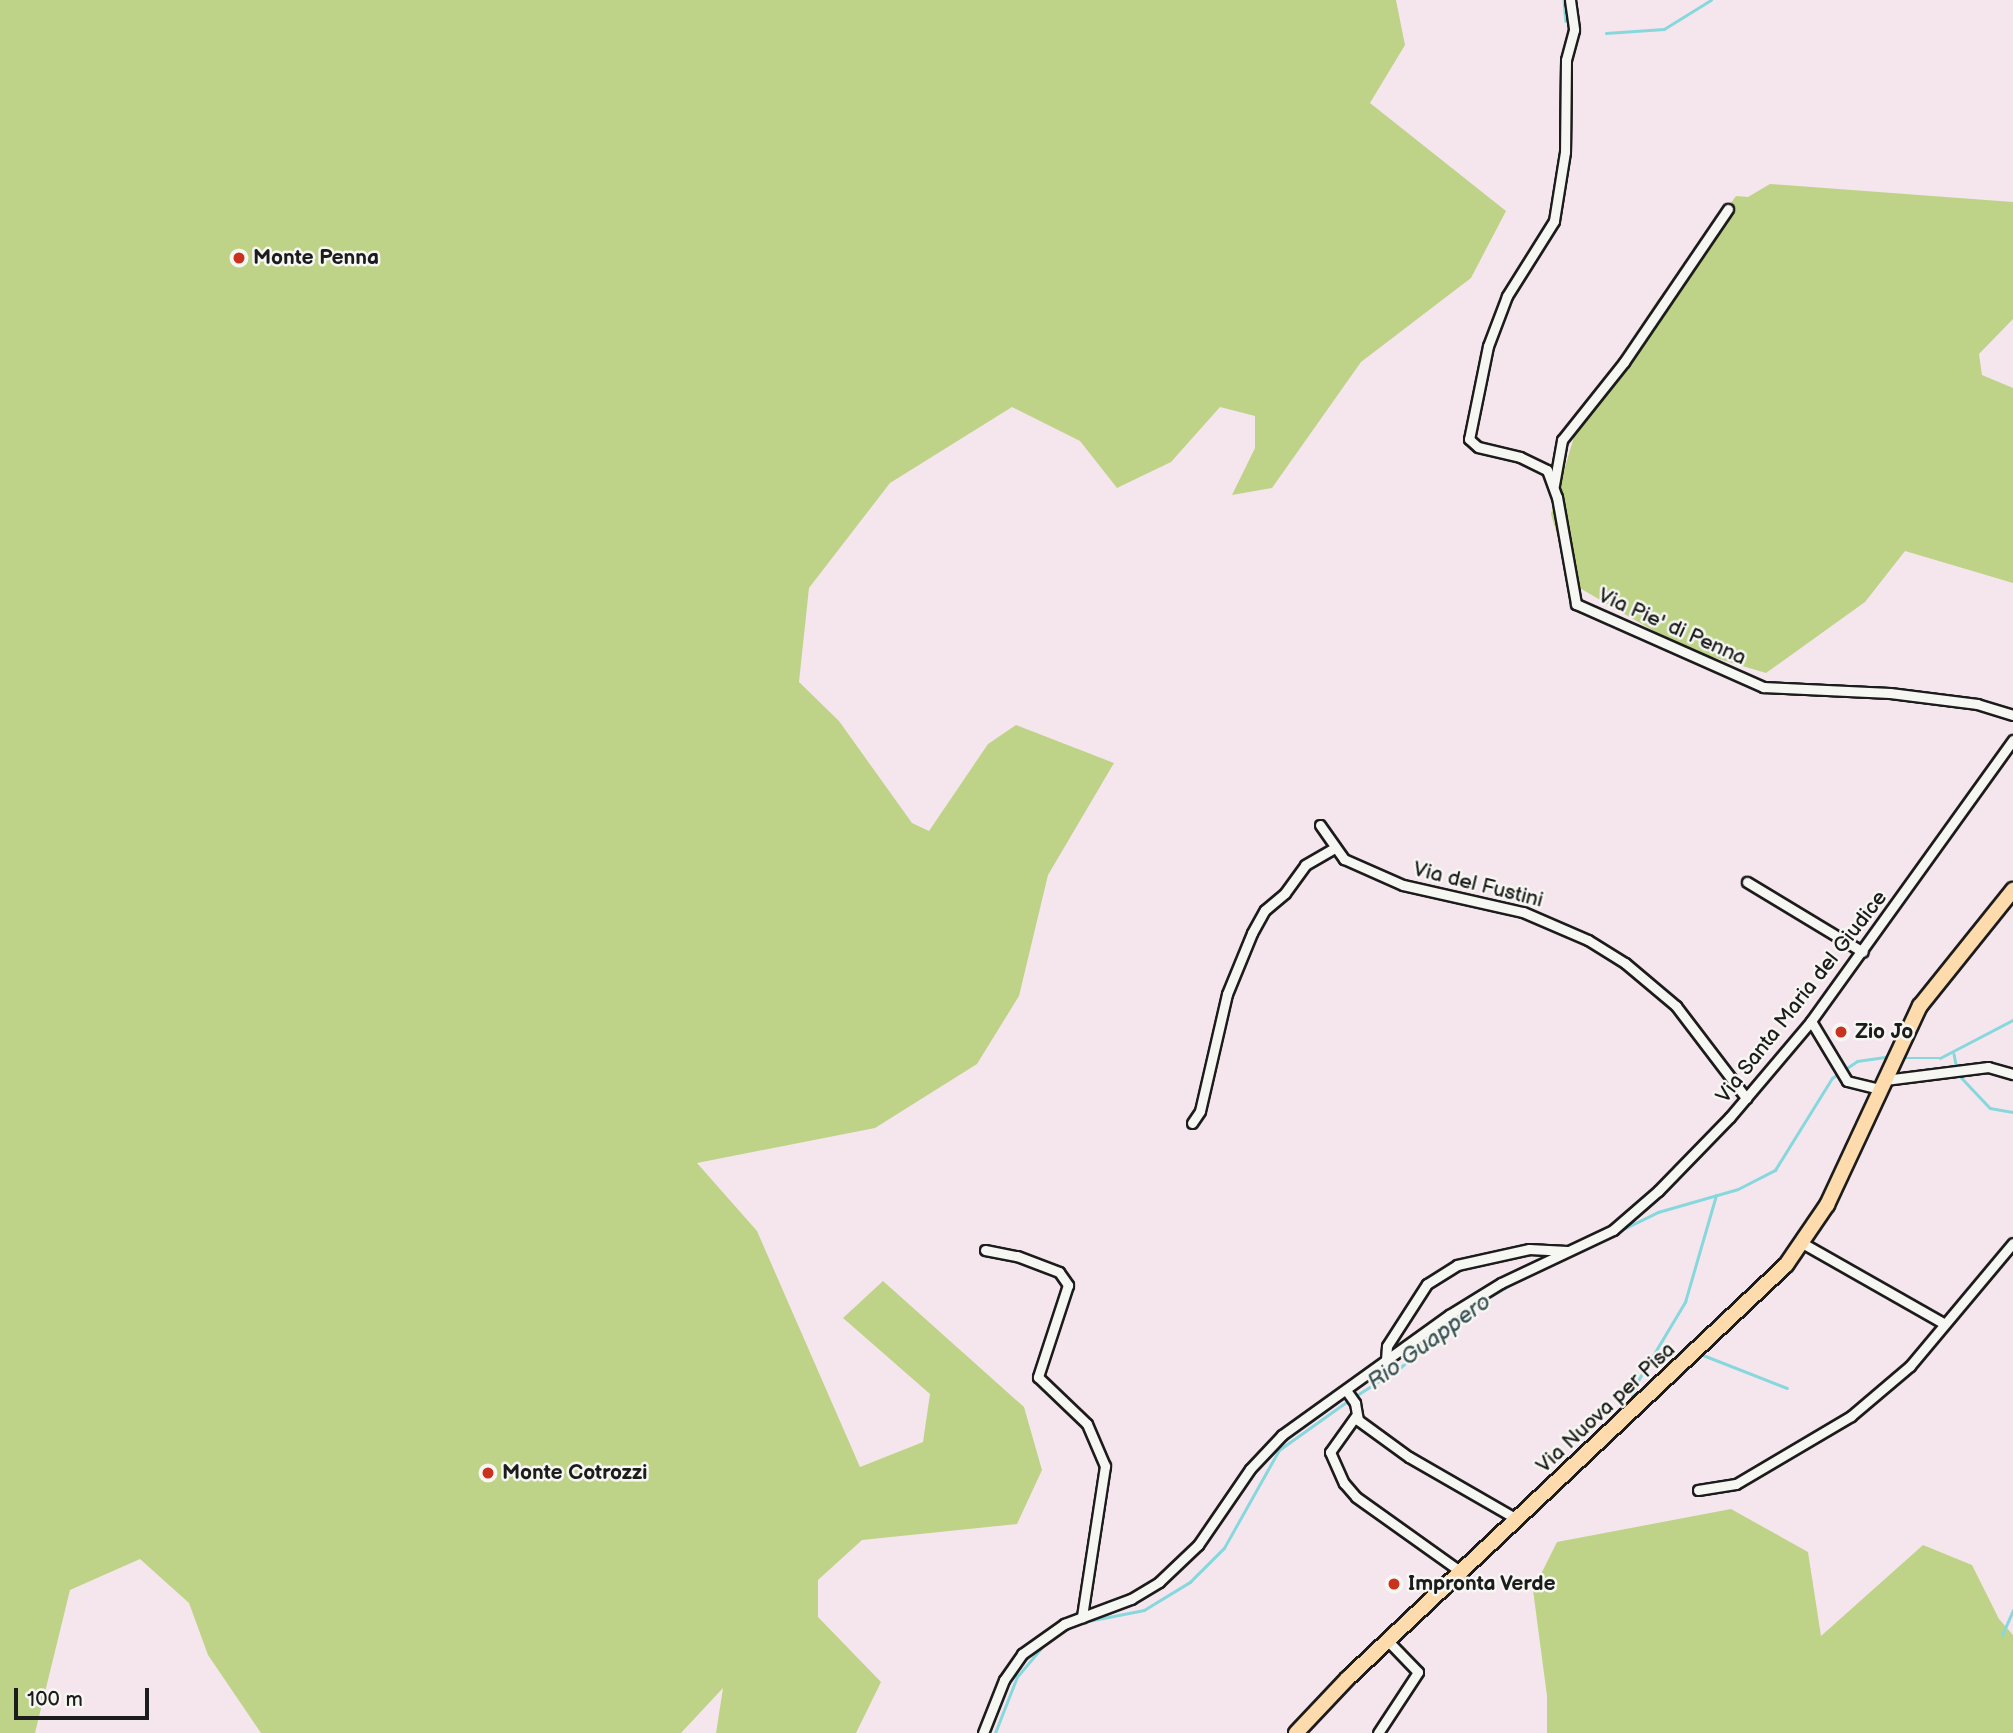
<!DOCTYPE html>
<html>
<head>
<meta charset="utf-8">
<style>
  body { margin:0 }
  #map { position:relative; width:2013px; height:1733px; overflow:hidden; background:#f5e6ed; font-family:"Balsamiq Sans",sans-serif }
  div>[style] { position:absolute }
  .green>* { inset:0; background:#bfd388 }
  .stream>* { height:2.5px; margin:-1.25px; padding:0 1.25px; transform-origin:1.25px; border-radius:1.25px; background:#87d8dd }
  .roads { filter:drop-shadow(2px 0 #1c1c1c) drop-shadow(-2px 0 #1c1c1c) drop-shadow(0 2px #1c1c1c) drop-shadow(0 -2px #1c1c1c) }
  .street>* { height:9px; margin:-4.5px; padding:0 4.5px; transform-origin:4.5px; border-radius:4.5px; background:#f6f6f2 }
  .primary>* { height:14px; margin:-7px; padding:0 7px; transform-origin:7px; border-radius:7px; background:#fddbac }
  .dots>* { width:19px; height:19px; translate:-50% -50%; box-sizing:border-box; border:4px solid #f6f6f2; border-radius:50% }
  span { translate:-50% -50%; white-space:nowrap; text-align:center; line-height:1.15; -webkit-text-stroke:5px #f6f6f2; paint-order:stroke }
  .poi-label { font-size:21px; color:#1c1c1c; font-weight:700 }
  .left { translate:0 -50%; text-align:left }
  .street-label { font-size:21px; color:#1c1c1c }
  .water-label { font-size:23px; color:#3c5456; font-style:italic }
  .scale { position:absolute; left:14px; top:1688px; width:135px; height:32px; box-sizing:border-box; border:4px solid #1c1c1c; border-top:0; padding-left:9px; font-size:21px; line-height:24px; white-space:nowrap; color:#1c1c1c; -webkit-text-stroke:5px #f6f6f2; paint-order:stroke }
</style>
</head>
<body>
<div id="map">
  <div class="green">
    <i style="clip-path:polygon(0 0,1396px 0,1405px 45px,1370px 103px,1506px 211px,1471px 278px,1361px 362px,1272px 488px,1232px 495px,1255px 448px,1255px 416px,1220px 407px,1171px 462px,1117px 488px,1080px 441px,1012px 407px,890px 483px,809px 588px,799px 682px,839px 721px,912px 823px,929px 831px,988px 744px,1016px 725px,1114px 763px,1048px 875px,1019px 996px,977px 1064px,875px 1128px,697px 1163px,757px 1231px,860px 1467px,923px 1442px,930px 1394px,843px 1318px,883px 1281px,1024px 1407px,1042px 1470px,1017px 1524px,862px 1540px,818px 1580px,818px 1617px,881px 1682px,856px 1733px,716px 1733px,723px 1688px,681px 1733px,261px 1733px,208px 1655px,189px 1603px,140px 1559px,70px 1590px,35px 1733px,0 1733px)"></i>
    <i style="clip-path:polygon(1770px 184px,2013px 202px,2013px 319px,1979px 354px,1982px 375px,2013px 388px,2013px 583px,1905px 551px,1865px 602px,1766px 673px,1685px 649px,1571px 583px,1551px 514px,1579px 420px,1657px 301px,1736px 196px,1748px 197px)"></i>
    <i style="clip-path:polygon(1731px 1509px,1808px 1552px,1821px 1636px,1923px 1545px,1972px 1565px,1999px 1619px,2013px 1635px,2013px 1733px,1547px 1733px,1547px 1696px,1533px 1590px,1557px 1542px)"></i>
  </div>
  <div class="stream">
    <i style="left:1564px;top:0;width:21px;rotate:85deg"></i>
    <i style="left:1606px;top:33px;width:58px;rotate:-3.9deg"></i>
    <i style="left:1664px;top:29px;width:55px;rotate:-31.7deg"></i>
    <i style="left:1954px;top:1054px;width:10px;rotate:79deg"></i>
    <i style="left:1902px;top:1058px;width:38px"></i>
    <i style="left:1940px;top:1058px;width:82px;rotate:-27.5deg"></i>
    <i style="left:1959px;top:1075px;width:45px;rotate:46.8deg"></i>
    <i style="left:1990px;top:1108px;width:23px;rotate:10deg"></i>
    <i style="left:1560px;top:1260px;width:109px;rotate:-26.1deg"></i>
    <i style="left:1658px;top:1212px;width:83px;rotate:-16deg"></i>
    <i style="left:1738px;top:1189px;width:42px;rotate:-27.2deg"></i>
    <i style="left:1775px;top:1170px;width:108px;rotate:-58.2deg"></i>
    <i style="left:1832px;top:1078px;width:30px;rotate:-34deg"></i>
    <i style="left:1857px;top:1061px;width:35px;rotate:-8deg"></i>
    <i style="left:1703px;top:1355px;width:90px;rotate:21.4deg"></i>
    <i style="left:1354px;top:1397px;width:56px;rotate:-32.6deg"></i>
    <i style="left:1401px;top:1367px;width:84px;rotate:-41.1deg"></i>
    <i style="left:1464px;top:1312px;width:71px;rotate:-30.5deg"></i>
    <i style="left:1630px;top:1403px;width:20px;rotate:-72deg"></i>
    <i style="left:1636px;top:1384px;width:96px;rotate:-59.1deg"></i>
    <i style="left:1685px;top:1302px;width:111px;rotate:-73.8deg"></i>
    <i style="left:1078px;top:1623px;width:67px;rotate:-11.1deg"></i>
    <i style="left:1144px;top:1610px;width:54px;rotate:-31.3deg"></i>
    <i style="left:1190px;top:1582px;width:48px;rotate:-45deg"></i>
    <i style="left:1224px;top:1548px;width:112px;rotate:-60.7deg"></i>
    <i style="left:1279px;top:1450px;width:86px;rotate:-35.5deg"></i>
    <i style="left:1057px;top:1635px;width:17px;rotate:-31deg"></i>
    <i style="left:2002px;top:1635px;width:27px;rotate:-66deg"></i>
    <i style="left:995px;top:1733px;width:60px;rotate:-68.6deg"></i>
    <i style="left:1017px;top:1677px;width:48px;rotate:-50deg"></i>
  </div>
  <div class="roads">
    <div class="street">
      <i style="left:1570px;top:0;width:30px;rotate:82deg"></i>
      <i style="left:1574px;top:30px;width:31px;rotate:105deg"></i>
      <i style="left:1566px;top:60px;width:92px;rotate:90.6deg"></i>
      <i style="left:1565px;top:152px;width:70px;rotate:99.1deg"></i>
      <i style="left:1554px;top:221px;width:89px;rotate:122.1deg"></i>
      <i style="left:1507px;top:296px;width:53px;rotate:110.8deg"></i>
      <i style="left:1488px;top:346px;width:95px;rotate:101.5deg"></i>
      <i style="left:1469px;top:439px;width:12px;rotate:42deg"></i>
      <i style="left:1478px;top:447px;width:43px;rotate:13.4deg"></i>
      <i style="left:1520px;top:457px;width:30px;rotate:26deg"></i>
      <i style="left:1547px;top:470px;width:29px;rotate:70deg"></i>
      <i style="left:1557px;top:497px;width:109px;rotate:79.9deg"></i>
      <i style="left:1576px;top:604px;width:205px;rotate:23.9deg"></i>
      <i style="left:1763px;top:687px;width:127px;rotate:2.7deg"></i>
      <i style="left:1890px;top:693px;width:88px;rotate:7.2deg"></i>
      <i style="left:1977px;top:704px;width:38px;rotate:17deg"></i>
      <i style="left:1554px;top:485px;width:46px;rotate:-79.9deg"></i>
      <i style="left:1562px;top:440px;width:100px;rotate:-51.5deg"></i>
      <i style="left:1624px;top:362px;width:185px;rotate:-55.8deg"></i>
      <i style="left:1320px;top:825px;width:42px;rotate:54.8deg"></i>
      <i style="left:1344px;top:859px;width:64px;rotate:23.8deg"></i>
      <i style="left:1403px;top:885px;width:123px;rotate:12.7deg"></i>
      <i style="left:1523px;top:912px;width:71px;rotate:23.3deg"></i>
      <i style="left:1588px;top:940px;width:44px;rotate:31.9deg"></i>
      <i style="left:1625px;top:963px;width:67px;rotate:40.1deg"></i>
      <i style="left:1676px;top:1006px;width:116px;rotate:52.7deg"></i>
      <i style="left:1747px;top:882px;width:135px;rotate:31.1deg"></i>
      <i style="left:1811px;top:1021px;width:70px;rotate:59deg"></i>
      <i style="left:1847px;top:1081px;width:34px;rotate:14deg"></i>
      <i style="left:1885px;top:1080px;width:104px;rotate:-7.2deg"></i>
      <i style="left:1988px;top:1067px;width:26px;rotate:16deg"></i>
      <i style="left:1192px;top:1123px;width:14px;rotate:-56deg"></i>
      <i style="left:1200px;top:1111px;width:120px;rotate:-77deg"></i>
      <i style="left:1227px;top:994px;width:66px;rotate:-67.7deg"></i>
      <i style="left:1252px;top:933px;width:26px;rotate:-61deg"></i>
      <i style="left:1265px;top:910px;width:26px;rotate:-40deg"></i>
      <i style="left:1285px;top:893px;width:34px;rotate:-54deg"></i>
      <i style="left:1305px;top:865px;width:32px;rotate:-30deg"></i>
      <i style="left:1804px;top:1244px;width:160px;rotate:29.6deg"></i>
      <i style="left:985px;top:1250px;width:33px;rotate:11deg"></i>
      <i style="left:1017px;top:1256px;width:45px;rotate:20.9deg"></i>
      <i style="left:1059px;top:1272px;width:16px;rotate:55deg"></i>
      <i style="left:1068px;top:1285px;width:97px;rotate:108.1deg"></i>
      <i style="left:1038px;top:1377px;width:68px;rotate:43.8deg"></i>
      <i style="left:1087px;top:1424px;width:46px;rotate:66.8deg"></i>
      <i style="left:1105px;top:1466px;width:153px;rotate:98.7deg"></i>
      <i style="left:1386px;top:1360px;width:14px;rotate:-86deg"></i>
      <i style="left:1387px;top:1346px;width:74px;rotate:-57.2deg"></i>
      <i style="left:1427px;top:1284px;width:36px;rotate:-32deg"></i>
      <i style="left:1457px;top:1265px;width:74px;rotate:-12.5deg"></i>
      <i style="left:1529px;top:1249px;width:38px;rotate:3deg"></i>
      <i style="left:1346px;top:1390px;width:16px;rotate:55deg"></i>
      <i style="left:1355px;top:1403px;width:17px;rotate:80deg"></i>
      <i style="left:1358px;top:1420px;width:63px;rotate:36deg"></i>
      <i style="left:1409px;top:1457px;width:125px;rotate:29.9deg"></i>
      <i style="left:1355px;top:1417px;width:43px;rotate:125.5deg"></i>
      <i style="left:1330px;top:1452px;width:34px;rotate:66deg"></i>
      <i style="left:1344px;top:1483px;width:18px;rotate:49deg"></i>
      <i style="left:1356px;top:1497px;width:129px;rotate:35.5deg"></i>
      <i style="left:1698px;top:1490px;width:38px;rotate:-9deg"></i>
      <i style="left:1736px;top:1484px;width:134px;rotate:-30.6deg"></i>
      <i style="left:1851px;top:1416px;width:77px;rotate:-40.3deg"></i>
      <i style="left:1910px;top:1366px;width:160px;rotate:-50.1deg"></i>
      <i style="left:983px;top:1733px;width:57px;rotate:-68.4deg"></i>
      <i style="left:1004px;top:1680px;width:32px;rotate:-55deg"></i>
      <i style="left:1022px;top:1654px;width:52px;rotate:-35.5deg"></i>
      <i style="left:1064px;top:1624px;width:72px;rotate:-20.5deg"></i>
      <i style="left:1131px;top:1599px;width:33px;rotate:-31deg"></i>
      <i style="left:1159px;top:1582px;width:54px;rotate:-43.5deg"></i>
      <i style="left:1198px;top:1545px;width:92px;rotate:-55.6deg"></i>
      <i style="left:1250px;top:1469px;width:47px;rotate:-46.7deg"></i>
      <i style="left:1282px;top:1435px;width:206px;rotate:-35.7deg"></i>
      <i style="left:1449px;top:1315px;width:61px;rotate:-31.6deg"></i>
      <i style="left:1501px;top:1283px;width:124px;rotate:-25.3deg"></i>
      <i style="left:1613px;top:1230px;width:60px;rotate:-40.9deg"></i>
      <i style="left:1658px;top:1191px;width:103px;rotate:-45.8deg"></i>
      <i style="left:1730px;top:1117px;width:126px;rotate:-49.8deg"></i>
      <i style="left:1811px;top:1021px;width:346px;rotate:-54.3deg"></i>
      <i style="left:1378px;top:1733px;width:73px;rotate:-56.7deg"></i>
      <i style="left:1418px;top:1672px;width:45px;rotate:-134.1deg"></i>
    </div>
    <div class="primary">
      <i style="left:1296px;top:1733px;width:76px;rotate:-46.6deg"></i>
      <i style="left:1348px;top:1678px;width:602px;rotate:-43.32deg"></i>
      <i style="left:1786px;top:1265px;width:73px;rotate:-55.7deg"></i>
      <i style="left:1827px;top:1205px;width:220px;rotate:-65deg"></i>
      <i style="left:1920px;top:1006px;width:149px;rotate:-51.3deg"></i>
    </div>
  </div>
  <div class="dots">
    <i style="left:239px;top:258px;background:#c8321e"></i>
    <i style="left:1841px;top:1032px;background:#c8321e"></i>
    <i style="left:488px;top:1473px;background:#c8321e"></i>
    <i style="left:1394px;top:1584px;background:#c8321e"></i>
  </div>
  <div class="poi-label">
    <span class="left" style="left:253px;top:258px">Monte Penna</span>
    <span class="left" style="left:1855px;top:1032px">Zio Jo</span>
    <span class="left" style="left:502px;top:1473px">Monte Cotrozzi</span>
    <span class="left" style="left:1408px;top:1584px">Impronta Verde</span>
  </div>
  <div class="street-label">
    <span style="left:1672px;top:627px;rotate:24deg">Via Pie' di Penna</span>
    <span style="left:1478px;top:885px;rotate:14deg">Via del Fustini</span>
    <span style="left:1802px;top:997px;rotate:-52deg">Via Santa Maria del Giudice</span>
    <span style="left:1606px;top:1408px;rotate:-43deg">Via Nuova per Pisa</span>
  </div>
  <div class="water-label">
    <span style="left:1429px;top:1342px;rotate:-36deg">Rio Guappero</span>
  </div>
  <div class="scale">100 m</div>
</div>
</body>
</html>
